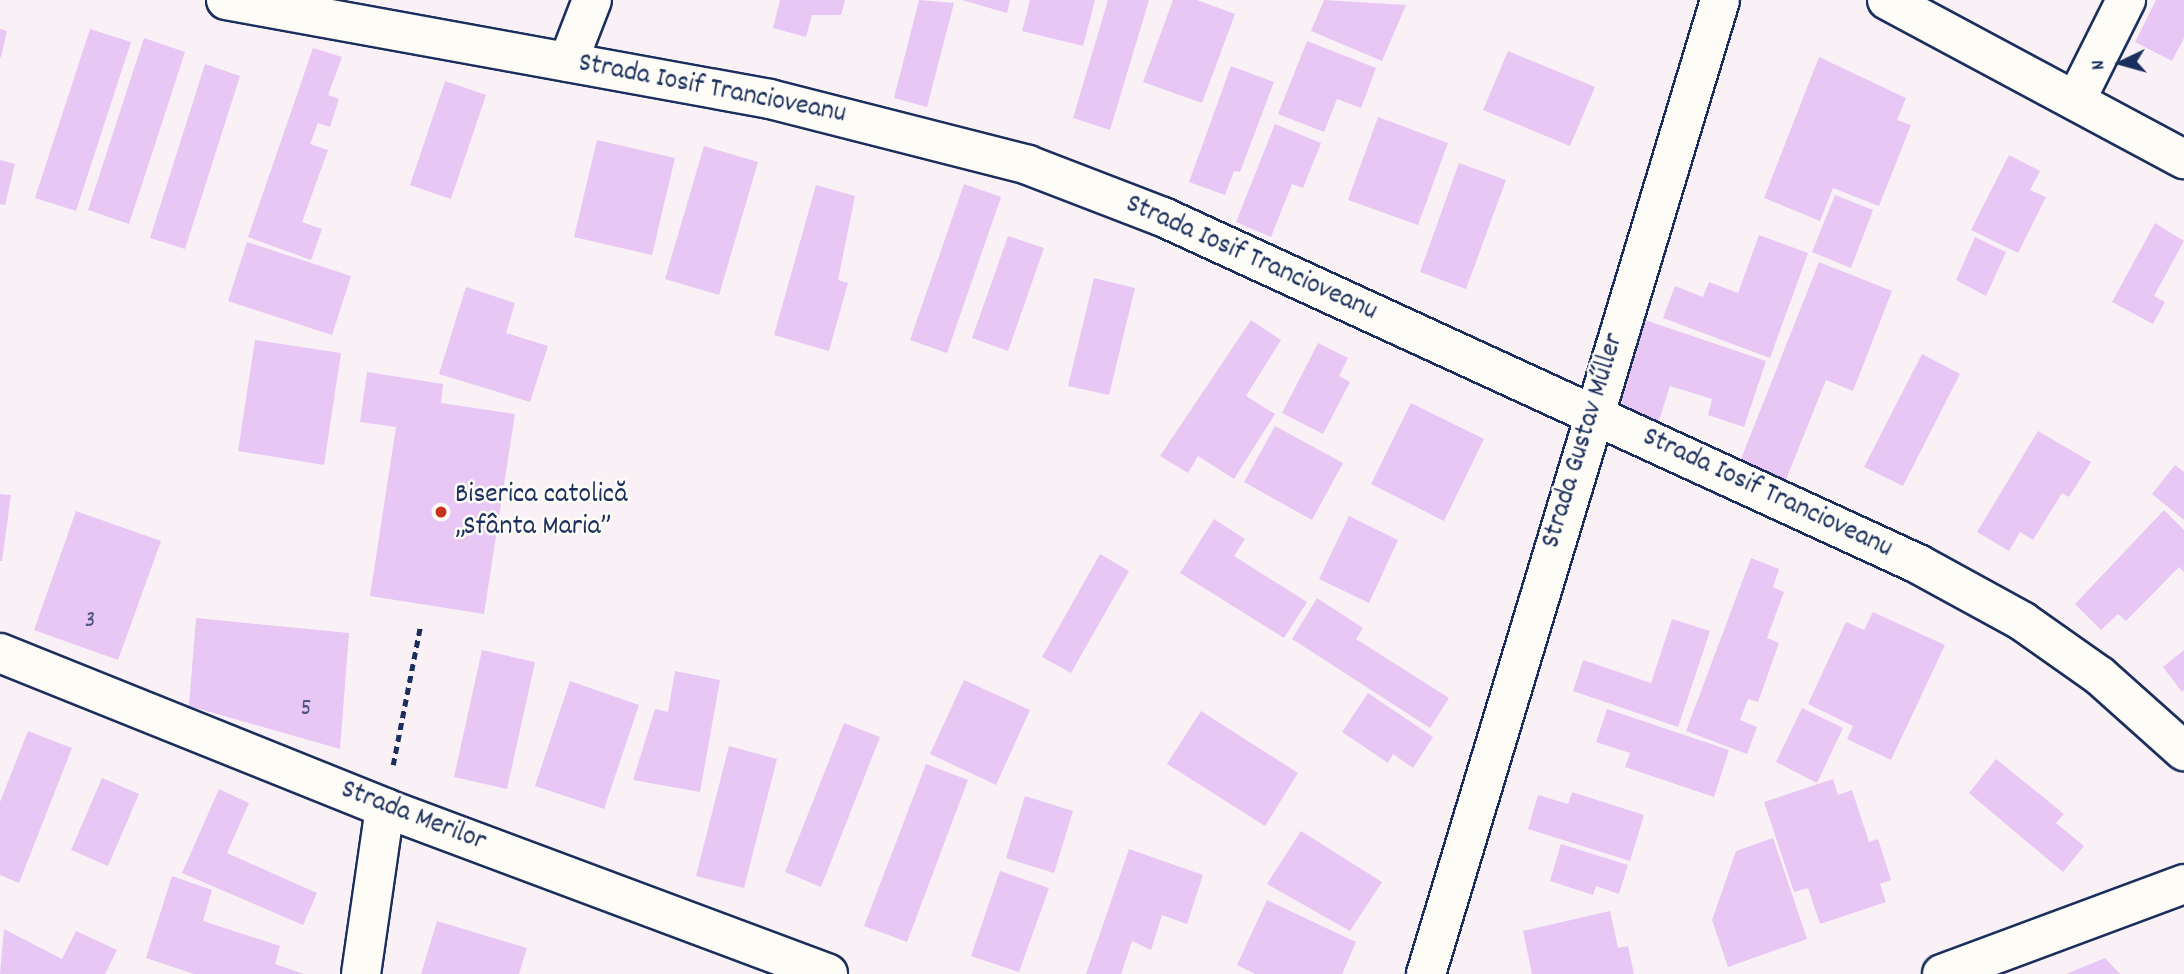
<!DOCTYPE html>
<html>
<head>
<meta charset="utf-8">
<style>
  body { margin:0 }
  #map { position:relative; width:2184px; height:974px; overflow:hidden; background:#f9f1f6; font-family:Dekko,sans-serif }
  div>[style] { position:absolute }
  .building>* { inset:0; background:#e8c7f4 }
  .path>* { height:4.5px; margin-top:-2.25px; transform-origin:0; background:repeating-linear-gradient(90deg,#1b2f5e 0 7px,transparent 0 12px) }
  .roads { filter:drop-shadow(2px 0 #1b2f5e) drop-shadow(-2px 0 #1b2f5e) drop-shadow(0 2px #1b2f5e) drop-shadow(0 -2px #1b2f5e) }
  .minor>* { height:38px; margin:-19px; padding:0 19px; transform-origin:19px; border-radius:19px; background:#fdfcf7 }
  .dots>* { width:19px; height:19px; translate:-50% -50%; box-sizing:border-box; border:4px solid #fdfcf7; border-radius:50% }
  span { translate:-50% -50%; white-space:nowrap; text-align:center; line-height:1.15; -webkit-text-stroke:5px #fdfcf7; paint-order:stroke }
  .number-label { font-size:24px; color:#4e5584 }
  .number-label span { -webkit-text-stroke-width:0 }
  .street-label { font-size:28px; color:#1b2f5e }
  .poi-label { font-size:28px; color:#1b2f5e }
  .left { translate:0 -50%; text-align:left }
  .north { position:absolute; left:2086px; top:28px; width:70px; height:70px; -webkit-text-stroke:5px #fdfcf7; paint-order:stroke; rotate:265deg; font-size:19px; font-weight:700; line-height:28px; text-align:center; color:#1b2f5e }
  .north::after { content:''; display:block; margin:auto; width:24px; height:32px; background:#1b2f5e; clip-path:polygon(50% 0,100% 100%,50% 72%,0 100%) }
</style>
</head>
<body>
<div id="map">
  <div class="building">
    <i style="clip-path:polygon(780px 0,845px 0,841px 15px,812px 15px,806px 37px,773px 28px)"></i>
    <i style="clip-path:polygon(919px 0,954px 3px,927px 107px,894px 98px)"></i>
    <i style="clip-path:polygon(962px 0,1010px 0,1007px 13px)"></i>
    <i style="clip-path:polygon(1030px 0,1095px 0,1083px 46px,1022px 31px)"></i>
    <i style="clip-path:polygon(1108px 0,1149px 0,1110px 130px,1073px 118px)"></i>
    <i style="clip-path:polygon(1173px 0,1197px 0,1235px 14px,1202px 103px,1143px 82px)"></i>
    <i style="clip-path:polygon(1324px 0,1406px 5px,1382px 61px,1311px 31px)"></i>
    <i style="clip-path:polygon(2156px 0,2184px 0,2184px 38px,2172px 61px,2135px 42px)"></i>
    <i style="clip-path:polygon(0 29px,7px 31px,1px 57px,0 57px)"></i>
    <i style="clip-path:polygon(90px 29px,131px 42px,76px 211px,35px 198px)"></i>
    <i style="clip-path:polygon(144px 38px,185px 52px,129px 224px,88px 210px)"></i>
    <i style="clip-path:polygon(1307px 41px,1376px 68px,1361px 108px,1337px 99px,1324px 132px,1278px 114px)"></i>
    <i style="clip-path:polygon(313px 48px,342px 57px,328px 95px,339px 99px,330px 127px,318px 123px,310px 144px,328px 150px,302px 222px,322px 229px,311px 260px,248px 237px)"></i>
    <i style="clip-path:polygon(1508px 51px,1595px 87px,1570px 146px,1483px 110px)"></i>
    <i style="clip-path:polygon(1819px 57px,1906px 98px,1897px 120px,1911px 125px,1879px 206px,1833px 188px,1820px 221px,1764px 198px)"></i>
    <i style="clip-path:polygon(205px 64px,240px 76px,185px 249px,150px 238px)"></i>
    <i style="clip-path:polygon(1231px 66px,1274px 82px,1240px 172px,1234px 171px,1225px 195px,1189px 182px)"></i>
    <i style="clip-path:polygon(445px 81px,486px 95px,451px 199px,410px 185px)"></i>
    <i style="clip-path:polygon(1378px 117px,1448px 143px,1418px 225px,1348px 200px)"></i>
    <i style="clip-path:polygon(1275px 124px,1321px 143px,1303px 188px,1292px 184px,1271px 237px,1236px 222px)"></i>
    <i style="clip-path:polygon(597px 140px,675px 158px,652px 255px,574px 237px)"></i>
    <i style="clip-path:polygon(704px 146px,758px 162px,719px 295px,665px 279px)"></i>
    <i style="clip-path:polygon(2009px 155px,2040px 171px,2030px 190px,2046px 197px,2018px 253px,1971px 230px)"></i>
    <i style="clip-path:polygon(0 160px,15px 164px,5px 205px,0 204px)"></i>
    <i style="clip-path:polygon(1459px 163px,1506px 180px,1466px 289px,1420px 272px)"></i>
    <i style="clip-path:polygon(964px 184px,1001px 197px,947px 353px,910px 340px)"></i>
    <i style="clip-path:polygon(816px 185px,855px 196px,838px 280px,848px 283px,829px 351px,774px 335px)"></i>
    <i style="clip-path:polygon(1835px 195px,1873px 210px,1851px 268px,1812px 252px)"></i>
    <i style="clip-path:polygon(2155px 223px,2184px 241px,2154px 296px,2165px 302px,2153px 324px,2112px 302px)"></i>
    <i style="clip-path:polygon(1759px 235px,1808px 253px,1770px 358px,1663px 318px,1675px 286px,1703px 297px,1709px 282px,1738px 293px)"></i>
    <i style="clip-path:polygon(1008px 236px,1044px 248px,1008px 351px,972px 338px)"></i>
    <i style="clip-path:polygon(1975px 237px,2006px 252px,1986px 296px,1956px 280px)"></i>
    <i style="clip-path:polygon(247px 242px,351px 276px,332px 335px,228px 301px)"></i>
    <i style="clip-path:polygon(1819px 262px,1892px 291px,1853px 391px,1826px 380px,1785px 482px,1739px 464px)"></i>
    <i style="clip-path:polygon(1094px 278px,1135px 288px,1109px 395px,1068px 386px)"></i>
    <i style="clip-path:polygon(466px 287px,515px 303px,506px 333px,548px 346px,530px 402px,439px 374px)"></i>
    <i style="clip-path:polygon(1251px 320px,1281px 340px,1246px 396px,1275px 414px,1234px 479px,1198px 456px,1188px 473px,1160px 456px)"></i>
    <i style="clip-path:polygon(1645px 320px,1766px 361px,1744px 427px,1708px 415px,1712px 399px,1670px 386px,1657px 427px,1628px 413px,1621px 400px)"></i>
    <i style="clip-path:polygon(255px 340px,341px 353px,324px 465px,238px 451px)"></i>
    <i style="clip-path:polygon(1318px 343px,1348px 358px,1339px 376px,1350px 382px,1323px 434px,1282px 413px)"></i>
    <i style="clip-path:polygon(1922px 354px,1960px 374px,1903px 486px,1864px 467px)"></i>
    <i style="clip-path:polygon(367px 372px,443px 384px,441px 403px,515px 414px,484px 614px,370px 596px,396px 427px,360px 422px)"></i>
    <i style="clip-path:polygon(1411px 403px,1484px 439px,1444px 521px,1371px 484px)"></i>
    <i style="clip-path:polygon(1275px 426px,1343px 463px,1312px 520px,1244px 482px)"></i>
    <i style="clip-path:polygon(2038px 431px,2091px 462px,2069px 497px,2062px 493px,2033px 540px,2020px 532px,2009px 551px,1977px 532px)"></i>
    <i style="clip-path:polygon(2175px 465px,2184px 472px,2184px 520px,2152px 494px)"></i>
    <i style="clip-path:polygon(0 494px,11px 495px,2px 561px,0 561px)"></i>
    <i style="clip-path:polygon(2164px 510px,2184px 530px,2184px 572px,2179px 567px,2126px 621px,2118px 614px,2101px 630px,2075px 604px)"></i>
    <i style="clip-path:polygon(76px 511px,161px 541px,118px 660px,34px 630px)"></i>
    <i style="clip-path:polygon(1349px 516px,1398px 540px,1369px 603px,1319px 579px)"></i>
    <i style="clip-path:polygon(1214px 519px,1245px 539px,1234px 556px,1307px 602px,1284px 638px,1180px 573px)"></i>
    <i style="clip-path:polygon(1100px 554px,1129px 571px,1071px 673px,1042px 657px)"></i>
    <i style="clip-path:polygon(1751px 558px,1779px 569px,1773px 587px,1784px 592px,1767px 638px,1779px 643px,1758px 702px,1748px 699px,1740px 720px,1757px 727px,1747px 754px,1686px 731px)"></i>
    <i style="clip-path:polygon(1317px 598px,1363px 628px,1356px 639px,1449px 698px,1430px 728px,1292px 639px)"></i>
    <i style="clip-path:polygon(1873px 612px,1945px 645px,1891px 760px,1847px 739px,1853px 726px,1808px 704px,1846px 622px,1864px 630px)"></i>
    <i style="clip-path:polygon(196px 618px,349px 633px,340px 749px,189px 706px)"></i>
    <i style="clip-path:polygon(1672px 619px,1710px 631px,1678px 727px,1573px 691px,1583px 660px,1651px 683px)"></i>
    <i style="clip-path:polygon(482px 650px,535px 662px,507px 789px,454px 777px)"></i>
    <i style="clip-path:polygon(2184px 650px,2184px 690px,2182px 692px,2163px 667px)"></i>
    <i style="clip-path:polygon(675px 671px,720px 680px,700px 792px,633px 780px,655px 709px,668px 712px)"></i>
    <i style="clip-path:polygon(964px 680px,1030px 710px,996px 785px,930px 754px)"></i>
    <i style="clip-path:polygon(570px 681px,639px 705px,604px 809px,535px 786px)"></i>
    <i style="clip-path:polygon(1368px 693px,1433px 737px,1413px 768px,1393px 754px,1388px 763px,1342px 732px)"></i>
    <i style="clip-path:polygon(1802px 708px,1843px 728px,1817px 783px,1776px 762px)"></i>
    <i style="clip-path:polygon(1607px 709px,1729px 750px,1714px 797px,1625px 767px,1630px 753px,1596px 742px)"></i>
    <i style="clip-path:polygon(1201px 711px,1298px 773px,1265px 826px,1167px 764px)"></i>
    <i style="clip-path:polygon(844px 723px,880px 737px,821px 887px,785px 872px)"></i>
    <i style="clip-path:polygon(28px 731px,72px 748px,19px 883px,0 875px,0 802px)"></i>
    <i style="clip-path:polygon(729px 746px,777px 759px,744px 888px,696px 876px)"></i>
    <i style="clip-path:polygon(1996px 759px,2064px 814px,2056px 823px,2084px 846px,2063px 872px,1969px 793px)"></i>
    <i style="clip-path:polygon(926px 764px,968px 780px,907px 942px,864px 926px)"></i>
    <i style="clip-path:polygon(102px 778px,139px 794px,108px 866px,71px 850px)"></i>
    <i style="clip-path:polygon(1833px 779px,1838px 795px,1852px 790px,1869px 842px,1878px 839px,1891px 880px,1880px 884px,1886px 902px,1820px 924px,1808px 888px,1794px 892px,1764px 802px)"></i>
    <i style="clip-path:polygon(219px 789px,249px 803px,227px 853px,317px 893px,303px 925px,182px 873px)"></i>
    <i style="clip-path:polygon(1572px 792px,1644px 815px,1630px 861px,1528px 829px,1538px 795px,1568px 804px)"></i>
    <i style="clip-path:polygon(1025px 796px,1073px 811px,1054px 873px,1006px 858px)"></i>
    <i style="clip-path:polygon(1301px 831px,1382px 882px,1350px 931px,1267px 884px)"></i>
    <i style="clip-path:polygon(1773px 838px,1807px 939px,1728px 967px,1712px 920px,1736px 851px)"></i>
    <i style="clip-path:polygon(1561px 844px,1628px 865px,1619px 894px,1596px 886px,1593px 895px,1550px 881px)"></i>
    <i style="clip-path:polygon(1129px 849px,1203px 875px,1187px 924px,1162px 915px,1151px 950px,1132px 941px,1121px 974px,1086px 974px)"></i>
    <i style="clip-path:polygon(1000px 871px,1049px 888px,1019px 972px,971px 956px)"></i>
    <i style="clip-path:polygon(172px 876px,212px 890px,203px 921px,280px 946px,275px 964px,304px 974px,194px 974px,146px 958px)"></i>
    <i style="clip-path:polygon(1267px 900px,1356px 942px,1342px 974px,1255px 974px,1237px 965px)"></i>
    <i style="clip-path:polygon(1610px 911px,1618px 948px,1628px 946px,1634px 974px,1532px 974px,1523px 931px)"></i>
    <i style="clip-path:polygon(437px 921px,527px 948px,519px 974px,421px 974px)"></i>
    <i style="clip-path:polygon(4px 929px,62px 959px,76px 931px,117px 950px,105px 974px,0 974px)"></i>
    <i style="clip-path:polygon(2105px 958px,2120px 974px,2066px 974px)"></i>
  </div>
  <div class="path">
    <i style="left:393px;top:765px;width:140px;rotate:-78.9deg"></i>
  </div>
  <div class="roads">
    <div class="minor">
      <i style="left:226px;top:0;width:553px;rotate:10.31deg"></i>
      <i style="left:770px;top:99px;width:266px;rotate:14.3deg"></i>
      <i style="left:1028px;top:165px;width:145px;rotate:21.1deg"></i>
      <i style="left:1163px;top:217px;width:831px;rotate:24.68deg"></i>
      <i style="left:1918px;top:564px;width:119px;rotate:28.7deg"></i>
      <i style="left:2022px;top:621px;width:95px;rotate:35.2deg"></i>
      <i style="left:2100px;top:676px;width:113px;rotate:41.8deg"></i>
      <i style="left:1887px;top:0;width:337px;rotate:28.2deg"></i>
      <i style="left:568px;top:62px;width:66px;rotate:-68.8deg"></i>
      <i style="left:2076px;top:100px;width:112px;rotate:-63.4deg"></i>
      <i style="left:0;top:653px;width:415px;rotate:21.9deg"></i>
      <i style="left:385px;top:808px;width:473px;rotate:20.5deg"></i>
      <i style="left:361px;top:974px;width:168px;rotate:-81.8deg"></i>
      <i style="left:1426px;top:974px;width:1017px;rotate:-73.2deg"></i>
      <i style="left:1942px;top:974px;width:258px;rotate:-20.4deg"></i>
    </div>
  </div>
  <div class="dots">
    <i style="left:441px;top:512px;background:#c8321e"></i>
  </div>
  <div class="number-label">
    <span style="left:90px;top:622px">3</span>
    <span style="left:306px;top:710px">5</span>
  </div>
  <div class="street-label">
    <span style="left:712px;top:90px;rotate:11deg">Strada Iosif Trancioveanu</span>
    <span style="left:1251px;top:259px;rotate:24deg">Strada Iosif Trancioveanu</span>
    <span style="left:1584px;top:441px;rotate:-73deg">Strada Gustav Műller</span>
    <span style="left:1767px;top:494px;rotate:25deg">Strada Iosif Trancioveanu</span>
    <span style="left:413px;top:817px;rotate:21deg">Strada Merilor</span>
  </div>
  <div class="poi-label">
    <span class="left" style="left:455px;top:512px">Biserica catolică<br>„Sfânta Maria”</span>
  </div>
  <div class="north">N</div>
</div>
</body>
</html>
